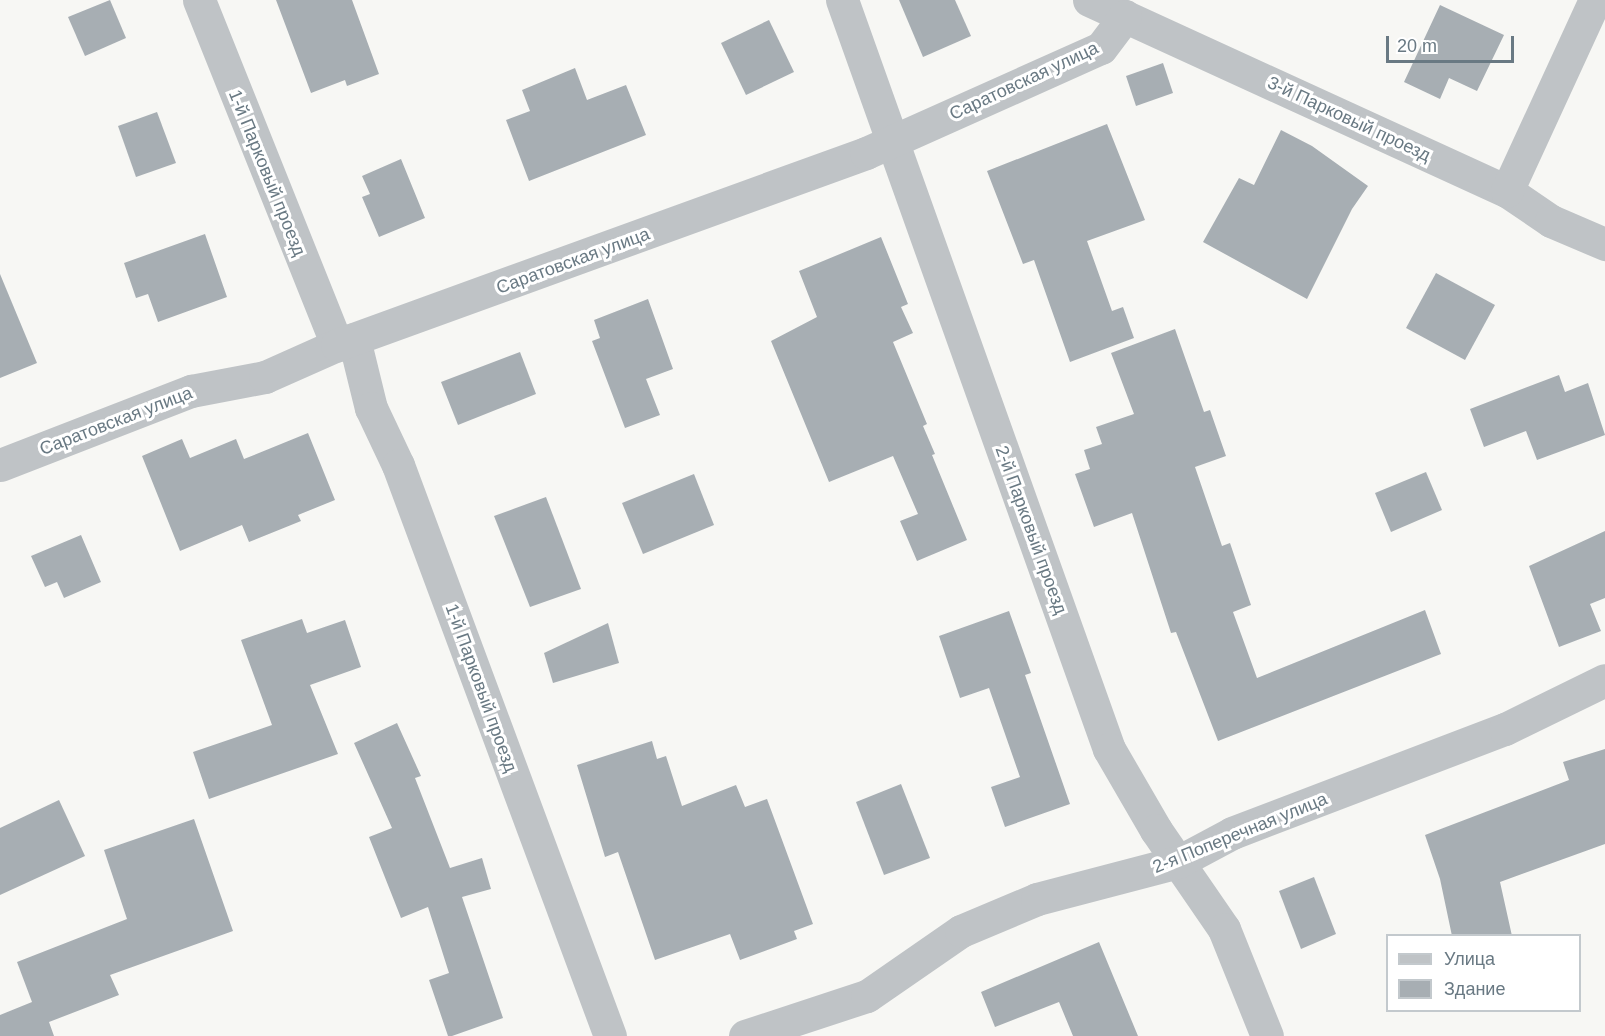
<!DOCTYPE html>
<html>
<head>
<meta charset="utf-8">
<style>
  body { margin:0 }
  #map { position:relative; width:1605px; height:1036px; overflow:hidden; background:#f7f7f4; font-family:Helvetica,sans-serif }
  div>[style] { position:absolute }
  .building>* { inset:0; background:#a7aeb3 }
  .street>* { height:33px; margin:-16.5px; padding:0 16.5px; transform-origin:16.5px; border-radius:16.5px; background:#bfc3c6 }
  span { translate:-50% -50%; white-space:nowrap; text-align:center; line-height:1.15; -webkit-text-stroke:6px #fff; paint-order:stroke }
  .street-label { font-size:18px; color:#697983 }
  .legend { position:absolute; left:1386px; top:934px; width:195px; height:78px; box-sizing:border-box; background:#fff; border:2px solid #c3c9cd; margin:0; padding:8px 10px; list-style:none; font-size:18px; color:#697983 }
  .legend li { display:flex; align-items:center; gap:12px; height:30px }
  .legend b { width:30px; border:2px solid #c3c9cd }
  .scale { position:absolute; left:1386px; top:36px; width:128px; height:27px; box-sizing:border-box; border:3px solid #697983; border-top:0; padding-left:8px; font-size:18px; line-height:21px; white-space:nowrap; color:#697983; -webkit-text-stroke:4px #fff; paint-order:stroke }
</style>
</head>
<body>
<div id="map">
  <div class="building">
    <i style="clip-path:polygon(110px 0,126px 38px,85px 56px,68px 17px)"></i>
    <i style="clip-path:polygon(276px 0,352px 0,379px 74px,347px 86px,345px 80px,311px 93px)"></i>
    <i style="clip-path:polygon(899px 0,955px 0,971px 36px,923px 57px)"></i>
    <i style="clip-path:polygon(1440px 5px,1504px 35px,1477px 91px,1449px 78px,1440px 99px,1404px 82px)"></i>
    <i style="clip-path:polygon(769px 20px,794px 72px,746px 95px,721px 43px)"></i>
    <i style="clip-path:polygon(1163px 63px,1173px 93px,1136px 106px,1126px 76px)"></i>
    <i style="clip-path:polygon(575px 68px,587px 100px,626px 85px,646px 135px,529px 181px,506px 120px,530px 111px,522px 90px)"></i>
    <i style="clip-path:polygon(157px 112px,176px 163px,136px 177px,118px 126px)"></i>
    <i style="clip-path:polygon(1107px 124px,1145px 220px,1087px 241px,1112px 311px,1123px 307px,1134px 338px,1070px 362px,1034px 260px,1023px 264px,987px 171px)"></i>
    <i style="clip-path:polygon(1281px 130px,1312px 146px,1368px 186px,1352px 209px,1307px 299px,1203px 242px,1239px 178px,1254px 185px)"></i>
    <i style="clip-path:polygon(401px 159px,425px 218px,379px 237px,362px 197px,370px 194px,362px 176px)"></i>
    <i style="clip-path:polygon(205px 234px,227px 297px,158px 322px,148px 294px,136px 298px,124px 263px)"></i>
    <i style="clip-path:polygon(881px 237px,908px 304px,901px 307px,913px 333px,893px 342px,927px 424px,923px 426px,935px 454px,932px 455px,967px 540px,917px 561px,900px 521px,918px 514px,893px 456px,829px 482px,771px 341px,817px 317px,799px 271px)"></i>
    <i style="clip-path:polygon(1436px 273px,1495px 305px,1465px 360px,1406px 328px)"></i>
    <i style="clip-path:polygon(0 274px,37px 363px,0 378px)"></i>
    <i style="clip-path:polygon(648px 299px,673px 369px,646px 379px,660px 415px,625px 428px,592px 341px,600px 338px,594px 320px)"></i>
    <i style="clip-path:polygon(1175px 329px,1204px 412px,1210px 410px,1226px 456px,1195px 467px,1222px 546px,1230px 543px,1251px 605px,1233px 612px,1257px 678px,1425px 610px,1441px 654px,1218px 741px,1176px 632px,1171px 633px,1132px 513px,1094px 527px,1075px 474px,1090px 469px,1084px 450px,1102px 444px,1096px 427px,1134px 414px,1111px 353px)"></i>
    <i style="clip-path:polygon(520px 352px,536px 394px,458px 425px,441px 382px)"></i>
    <i style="clip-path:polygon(1559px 375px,1565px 392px,1588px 383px,1605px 435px,1537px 460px,1526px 431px,1484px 447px,1470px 409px)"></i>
    <i style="clip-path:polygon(308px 433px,335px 500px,298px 515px,301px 521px,249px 542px,242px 525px,180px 551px,142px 456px,182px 439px,190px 458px,236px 439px,244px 459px)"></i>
    <i style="clip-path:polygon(1426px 472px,1442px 510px,1391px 532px,1375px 493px)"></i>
    <i style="clip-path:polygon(694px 474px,714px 525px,643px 554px,622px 503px)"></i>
    <i style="clip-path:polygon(546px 497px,581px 589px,530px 607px,494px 516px)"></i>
    <i style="clip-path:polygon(1605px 531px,1605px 598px,1590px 604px,1601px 631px,1559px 647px,1529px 566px)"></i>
    <i style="clip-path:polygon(81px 535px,101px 582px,64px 598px,57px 582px,45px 587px,31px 556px)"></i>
    <i style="clip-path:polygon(1009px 611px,1031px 673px,1025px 675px,1070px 804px,1005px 827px,991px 787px,1020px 777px,989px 688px,960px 698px,939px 636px)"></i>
    <i style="clip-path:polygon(302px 619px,307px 633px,345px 620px,361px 667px,310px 685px,338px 754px,209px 799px,193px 752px,272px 725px,241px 640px)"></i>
    <i style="clip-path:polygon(608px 623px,619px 663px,553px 683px,544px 653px)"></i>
    <i style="clip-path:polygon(397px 723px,421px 776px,415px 778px,450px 868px,482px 858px,491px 889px,462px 897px,503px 1018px,452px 1036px,448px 1036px,429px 980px,449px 973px,428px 907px,401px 918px,369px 837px,392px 828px,354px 743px)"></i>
    <i style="clip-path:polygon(652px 741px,657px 759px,666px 756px,682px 806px,736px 785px,745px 807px,767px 799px,813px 924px,794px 931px,797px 939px,740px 960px,730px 934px,655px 960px,618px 852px,605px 857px,577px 765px)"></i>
    <i style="clip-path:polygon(1605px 749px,1605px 844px,1500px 882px,1512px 936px,1452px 936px,1440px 879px,1425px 835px,1569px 780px,1563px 762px)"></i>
    <i style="clip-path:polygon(901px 784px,930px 858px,884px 875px,856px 802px)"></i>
    <i style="clip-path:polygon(59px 800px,85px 856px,0 895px,0 828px)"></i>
    <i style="clip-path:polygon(194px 819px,233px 931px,110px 975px,119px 995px,49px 1022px,54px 1036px,0 1036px,0 1015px,32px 1002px,17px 962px,127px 919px,104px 850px)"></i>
    <i style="clip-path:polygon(1314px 877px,1336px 934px,1301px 949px,1279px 891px)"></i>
    <i style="clip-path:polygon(1099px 942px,1138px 1036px,1073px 1036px,1059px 1002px,995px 1027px,981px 992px)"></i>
  </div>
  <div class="street">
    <i style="left:199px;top:0;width:372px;rotate:68.2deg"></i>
    <i style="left:842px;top:0;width:795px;rotate:70.38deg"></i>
    <i style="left:1109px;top:749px;width:94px;rotate:59.9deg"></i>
    <i style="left:1156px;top:830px;width:120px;rotate:55.5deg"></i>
    <i style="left:1224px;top:929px;width:115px;rotate:68.1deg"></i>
    <i style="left:1089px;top:0;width:460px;rotate:24.6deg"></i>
    <i style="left:1507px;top:191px;width:53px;rotate:34.3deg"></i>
    <i style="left:1551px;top:221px;width:59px;rotate:23.1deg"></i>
    <i style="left:1507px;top:191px;width:210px;rotate:-65.3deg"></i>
    <i style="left:354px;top:339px;width:71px;rotate:76.2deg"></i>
    <i style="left:371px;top:408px;width:63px;rotate:64.7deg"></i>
    <i style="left:398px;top:465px;width:609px;rotate:69.63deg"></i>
    <i style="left:0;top:465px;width:205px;rotate:-21.2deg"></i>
    <i style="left:191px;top:391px;width:75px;rotate:-10.7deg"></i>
    <i style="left:265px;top:377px;width:79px;rotate:-24deg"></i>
    <i style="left:337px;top:345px;width:563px;rotate:-19.95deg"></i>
    <i style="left:866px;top:153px;width:257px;rotate:-24.1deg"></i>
    <i style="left:1101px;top:48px;width:40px;rotate:-53deg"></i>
    <i style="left:745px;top:1036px;width:128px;rotate:-18.2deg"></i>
    <i style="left:867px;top:996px;width:114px;rotate:-34.7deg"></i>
    <i style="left:961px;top:931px;width:82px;rotate:-22.8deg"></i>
    <i style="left:1037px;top:899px;width:146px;rotate:-14.7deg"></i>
    <i style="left:1178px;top:862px;width:61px;rotate:-28.2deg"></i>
    <i style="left:1232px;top:833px;width:292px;rotate:-20.9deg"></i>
    <i style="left:1505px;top:729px;width:111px;rotate:-26.1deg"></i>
  </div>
  <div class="street-label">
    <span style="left:1024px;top:81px;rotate:-25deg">Саратовская улица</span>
    <span style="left:1349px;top:119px;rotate:25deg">3-й Парковый проезд</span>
    <span style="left:267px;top:173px;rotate:68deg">1-й Парковый проезд</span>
    <span style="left:573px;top:261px;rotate:-20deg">Саратовская улица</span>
    <span style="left:116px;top:421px;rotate:-21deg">Саратовская улица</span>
    <span style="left:1031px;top:530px;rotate:70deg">2-й Парковый проезд</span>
    <span style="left:481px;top:688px;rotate:70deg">1-й Парковый проезд</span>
    <span style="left:1240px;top:833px;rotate:-22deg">2-я Поперечная улица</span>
  </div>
  <ul class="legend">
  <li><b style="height:8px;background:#bfc3c6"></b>Улица</li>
  <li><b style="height:16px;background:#a7aeb3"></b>Здание</li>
  </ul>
  <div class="scale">20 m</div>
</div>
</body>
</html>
